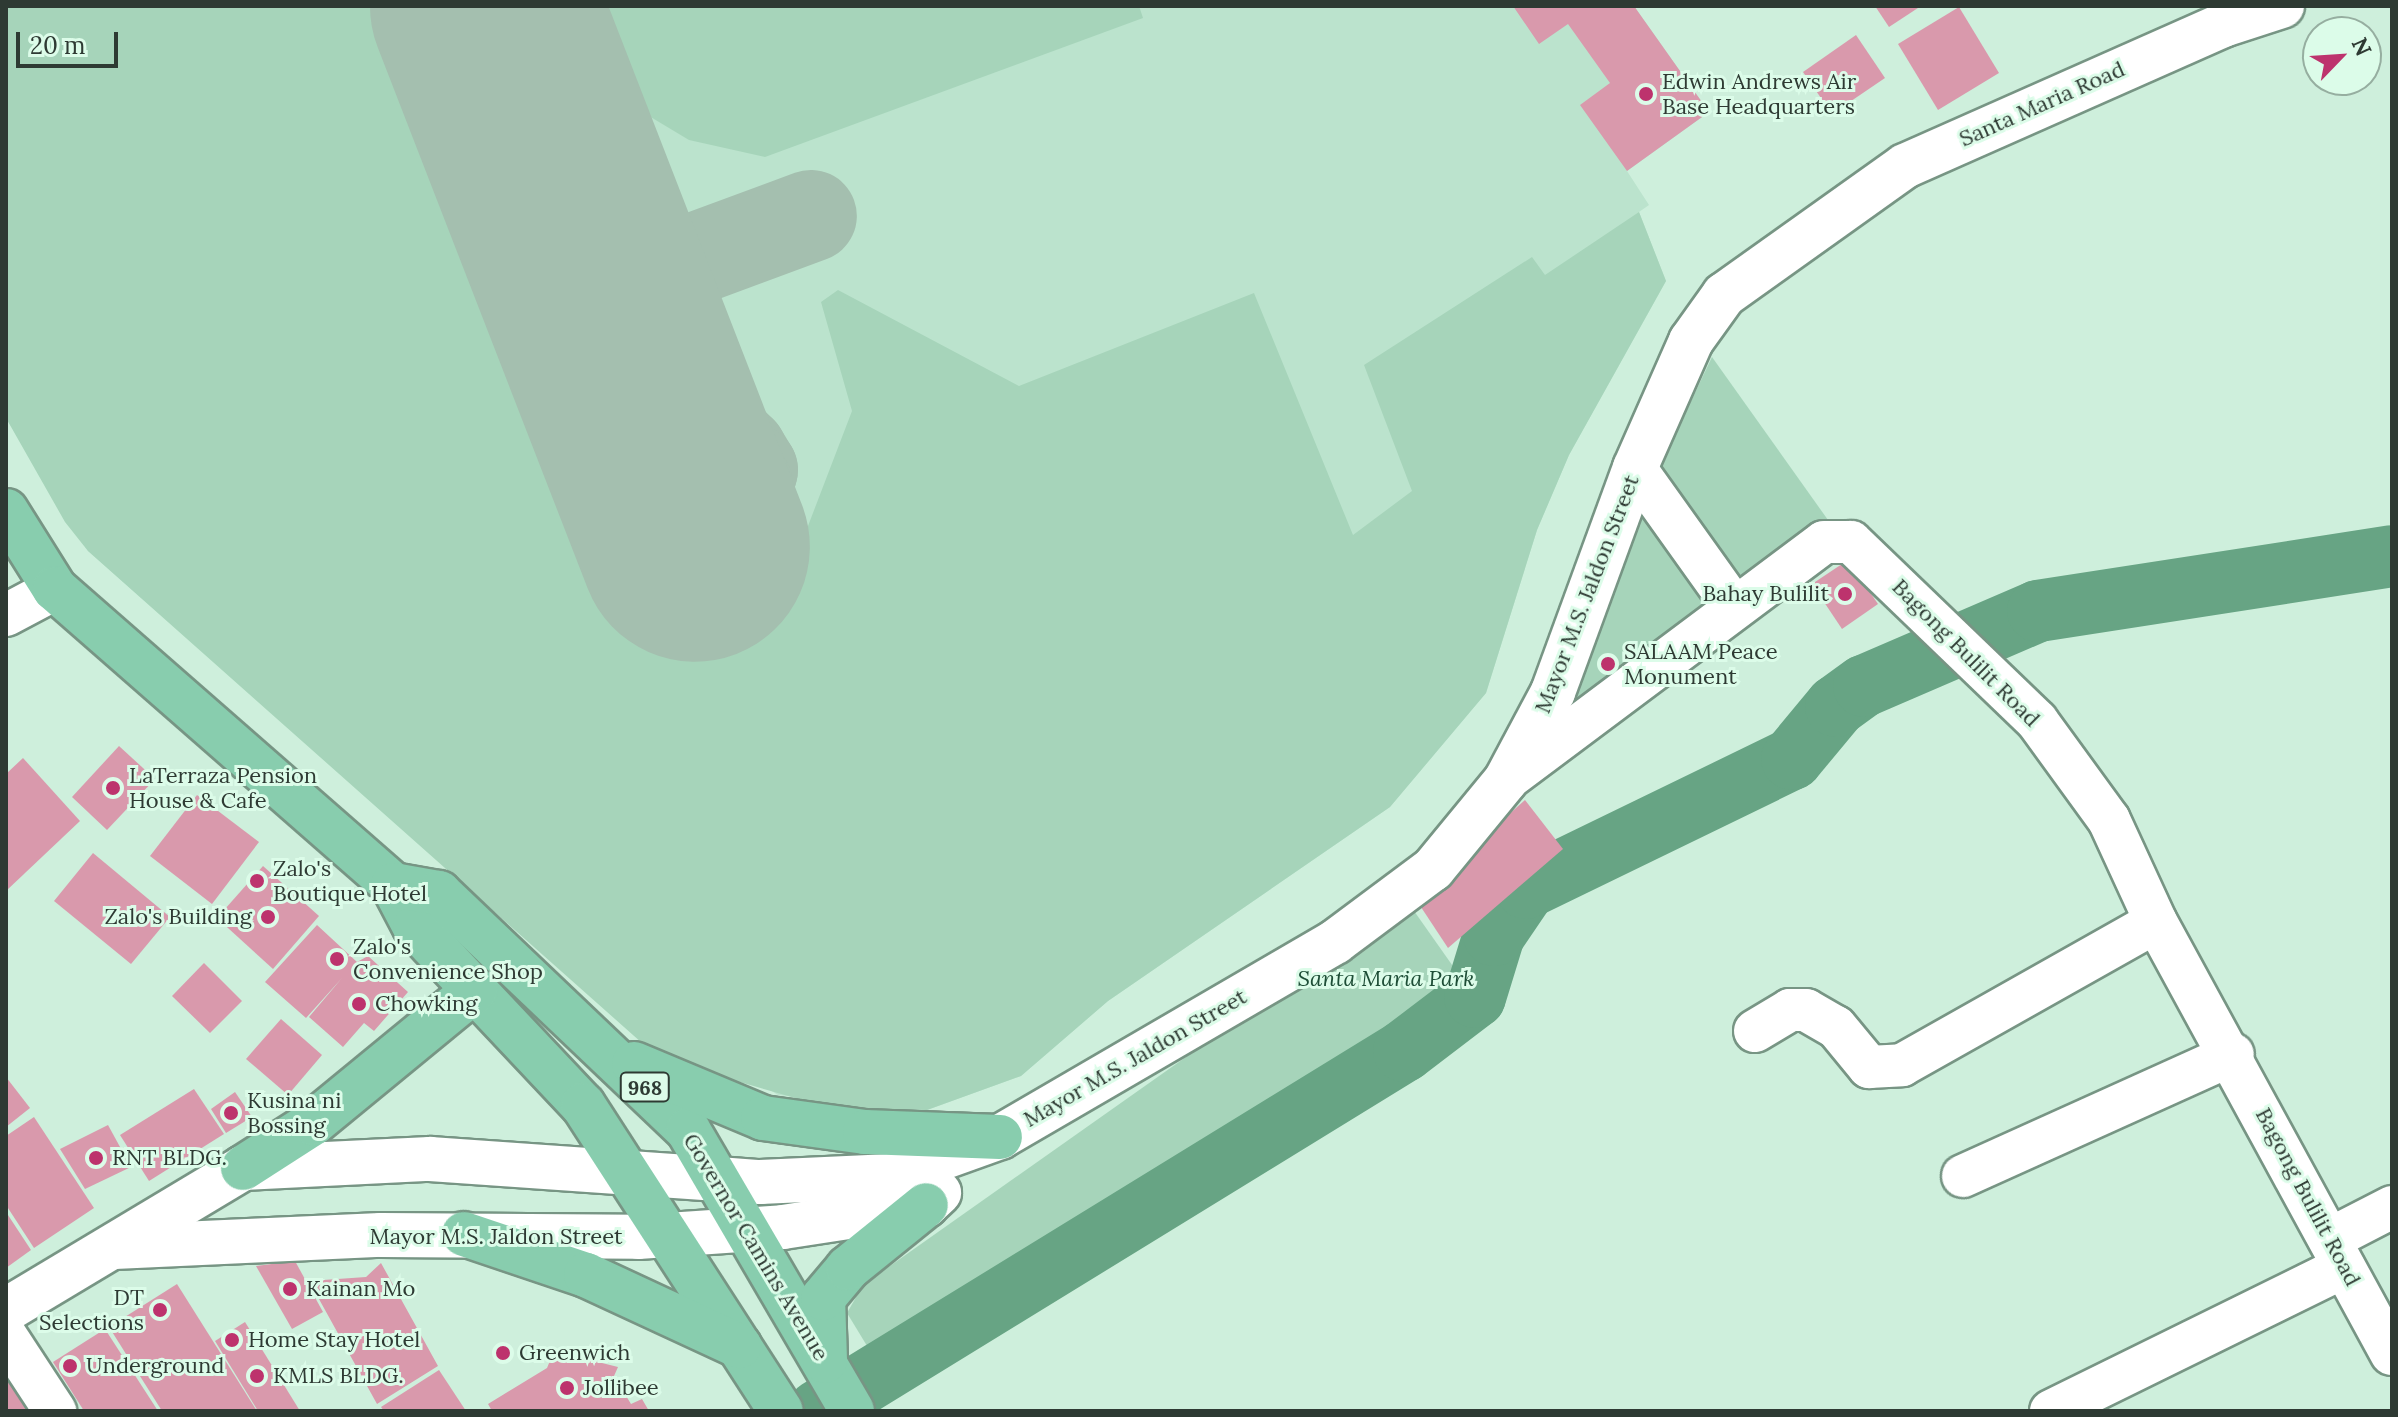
<!DOCTYPE html>
<html>
<head>
<meta charset="utf-8">
<style>
  body { margin:0 }
  #map { position:relative; width:2398px; height:1417px; overflow:hidden; background:#ceefdc; font-family:Lora,serif }
  div>[style] { position:absolute }
  .built>* { inset:0; background:#bbe3cd }
  .green>* { inset:0; background:#a6d4ba }
  .river>* { height:62px; margin:-31px; padding:0 31px; transform-origin:31px; border-radius:31px; background:#67a484 }
  .taxiway>* { height:92px; margin:-46px; padding:0 46px; transform-origin:46px; border-radius:46px; background:#a4bfaf }
  .runway>* { height:230px; margin:-115px; padding:0 115px; transform-origin:115px; border-radius:115px; background:#a4bfaf }
  .building>* { inset:0; background:#d999ac }
  .roads { filter:drop-shadow(2px 0 #779584) drop-shadow(-2px 0 #779584) drop-shadow(0 2px #779584) drop-shadow(0 -2px #779584) }
  .street>* { height:42px; margin:-21px; padding:0 21px; transform-origin:21px; border-radius:21px; background:#fff }
  .secondary>* { height:44px; margin:-22px; padding:0 22px; transform-origin:22px; border-radius:22px; background:#fff }
  .primary>* { height:44px; margin:-22px; padding:0 22px; transform-origin:22px; border-radius:22px; background:#88cdae }
  .dots>* { width:22px; height:22px; translate:-50% -50%; box-sizing:border-box; border:4px solid #dcfce9; border-radius:50% }
  span { translate:-50% -50%; white-space:nowrap; text-align:center; line-height:1.15; -webkit-text-stroke:6px #dcfce9; paint-order:stroke }
  .shield-label span { padding:2px 6px; background:#dcfce9; border:2px solid; border-radius:6px; -webkit-text-stroke-width:0 }
  .shield-label { font-size:20px; color:#2e3a33; font-weight:700 }
  .poi-label { font-size:22px; color:#2e3a33 }
  .left { translate:0 -50%; text-align:left }
  .right { translate:-100% -50%; text-align:right }
  .street-label { font-size:22px; color:#2e3a33 }
  .park-label { font-size:22px; color:#1d4d36; font-style:italic }
  .frame { position:absolute; inset:0; border:8px solid #2e3a33; pointer-events:none }
  .north { position:absolute; left:2302px; top:16px; width:80px; height:80px; box-sizing:border-box; background:#dcfce9; border:2px solid #96aea0; border-radius:50%; rotate:65deg; font-size:22px; font-weight:700; line-height:32px; text-align:center; color:#2e3a33 }
  .north::after { content:''; display:block; margin:auto; width:28px; height:36px; background:#bd336d; clip-path:polygon(50% 0,100% 100%,50% 72%,0 100%) }
  .scale { position:absolute; left:16px; top:32px; width:102px; height:36px; box-sizing:border-box; border:4px solid #2e3a33; border-top:0; padding-left:10px; font-size:24px; line-height:28px; white-space:nowrap; color:#2e3a33; -webkit-text-stroke:6px #dcfce9; paint-order:stroke }
</style>
</head>
<body>
<div id="map">
  <div class="built">
    <i style="clip-path:polygon(6px 6px,1634px 6px,1709px 112px,1627px 171px,1649px 205px,1639px 212px,1666px 281px,1569px 455px,1537px 530px,1486px 693px,1390px 807px,1108px 1001px,1021px 1076px,927px 1110px,778px 1095px,512px 924px,88px 551px,6px 418px)"></i>
  </div>
  <div class="green">
    <i style="clip-path:polygon(6px 6px,378px 6px,608px 596px,808px 526px,852px 411px,821px 302px,838px 290px,1019px 386px,1254px 293px,1353px 535px,1412px 491px,1364px 365px,1532px 257px,1545px 275px,1639px 212px,1666px 281px,1569px 455px,1537px 530px,1486px 693px,1390px 807px,1108px 1001px,1021px 1076px,927px 1110px,830px 1108px,660px 1059px,88px 551px,65px 522px,6px 418px)"></i>
    <i style="clip-path:polygon(606px 6px,1139px 6px,1143px 18px,765px 157px,689px 140px,649px 116px)"></i>
    <i style="clip-path:polygon(1712px 357px,1828px 520px,1738px 595px,1654px 479px)"></i>
    <i style="clip-path:polygon(1642px 495px,1720px 608px,1566px 720px)"></i>
    <i style="clip-path:polygon(1407px 901px,1469px 989px,875px 1359px,847px 1313px,863px 1285px)"></i>
  </div>
  <div class="river">
    <i style="left:818px;top:1411px;width:688px;rotate:-31.56deg"></i>
    <i style="left:1404px;top:1051px;width:89px;rotate:-37.3deg"></i>
    <i style="left:1475px;top:997px;width:65px;rotate:-73deg"></i>
    <i style="left:1494px;top:935px;width:57px;rotate:-55.8deg"></i>
    <i style="left:1526px;top:888px;width:296px;rotate:-25.9deg"></i>
    <i style="left:1792px;top:759px;width:69px;rotate:-50.3deg"></i>
    <i style="left:1836px;top:706px;width:34px;rotate:-36deg"></i>
    <i style="left:1864px;top:686px;width:189px;rotate:-23.3deg"></i>
    <i style="left:2038px;top:611px;width:358px;rotate:-8.8deg"></i>
  </div>
  <div class="taxiway">
    <i style="left:597px;top:295px;width:228px;rotate:-20.3deg"></i>
    <i style="left:606px;top:319px;width:190px;rotate:44.6deg"></i>
    <i style="left:741px;top:452px;width:21px;rotate:59deg"></i>
    <i style="left:752px;top:470px;width:16px;rotate:108deg"></i>
    <i style="left:747px;top:485px;width:71px;rotate:156deg"></i>
    <i style="left:682px;top:514px;width:63px;rotate:-166.2deg"></i>
    <i style="left:621px;top:499px;width:35px;rotate:-125deg"></i>
    <i style="left:601px;top:470px;width:110px;rotate:-78.5deg"></i>
  </div>
  <div class="runway">
    <i style="left:485px;top:6px;width:580px;rotate:68.79deg"></i>
  </div>
  <div class="building">
    <i style="clip-path:polygon(1513px 6px,1634px 6px,1709px 112px,1627px 171px,1580px 105px,1610px 83px,1568px 24px,1539px 44px)"></i>
    <i style="clip-path:polygon(1875px 6px,1921px 6px,1889px 27px)"></i>
    <i style="clip-path:polygon(1959px 7px,1999px 73px,1938px 110px,1898px 44px)"></i>
    <i style="clip-path:polygon(1856px 35px,1885px 78px,1832px 114px,1803px 72px)"></i>
    <i style="clip-path:polygon(1848px 560px,1878px 604px,1842px 629px,1812px 584px)"></i>
    <i style="clip-path:polygon(119px 746px,155px 779px,107px 830px,72px 797px)"></i>
    <i style="clip-path:polygon(23px 758px,80px 821px,6px 891px,6px 774px)"></i>
    <i style="clip-path:polygon(197px 795px,259px 842px,212px 904px,150px 856px)"></i>
    <i style="clip-path:polygon(1525px 800px,1563px 849px,1448px 948px,1415px 898px)"></i>
    <i style="clip-path:polygon(93px 853px,170px 917px,131px 964px,54px 901px)"></i>
    <i style="clip-path:polygon(263px 866px,319px 916px,273px 969px,217px 918px)"></i>
    <i style="clip-path:polygon(317px 925px,357px 962px,368px 956px,408px 992px,374px 1031px,364px 1023px,343px 1047px,309px 1017px,342px 978px,306px 1018px,265px 982px)"></i>
    <i style="clip-path:polygon(204px 963px,242px 1001px,210px 1033px,172px 996px)"></i>
    <i style="clip-path:polygon(281px 1019px,322px 1055px,288px 1095px,246px 1059px)"></i>
    <i style="clip-path:polygon(6px 1077px,30px 1108px,6px 1127px)"></i>
    <i style="clip-path:polygon(194px 1089px,224px 1134px,149px 1181px,120px 1135px)"></i>
    <i style="clip-path:polygon(235px 1092px,252px 1117px,226px 1133px,211px 1109px)"></i>
    <i style="clip-path:polygon(34px 1117px,94px 1208px,34px 1248px,6px 1205px,6px 1136px)"></i>
    <i style="clip-path:polygon(108px 1125px,131px 1167px,85px 1189px,60px 1149px)"></i>
    <i style="clip-path:polygon(6px 1212px,31px 1250px,6px 1268px)"></i>
    <i style="clip-path:polygon(295px 1261px,323px 1312px,292px 1329px,256px 1266px)"></i>
    <i style="clip-path:polygon(381px 1263px,438px 1366px,377px 1404px,309px 1281px,366px 1277px)"></i>
    <i style="clip-path:polygon(177px 1284px,257px 1411px,162px 1411px,109px 1327px)"></i>
    <i style="clip-path:polygon(245px 1322px,300px 1411px,258px 1411px,215px 1341px)"></i>
    <i style="clip-path:polygon(105px 1329px,158px 1411px,84px 1411px,53px 1362px)"></i>
    <i style="clip-path:polygon(554px 1351px,618px 1367px,614px 1376px,631px 1404px,642px 1399px,649px 1411px,492px 1411px,488px 1404px,547px 1368px)"></i>
    <i style="clip-path:polygon(16px 1369px,44px 1411px,6px 1411px,6px 1376px)"></i>
    <i style="clip-path:polygon(439px 1370px,466px 1411px,384px 1411px,381px 1407px)"></i>
  </div>
  <div class="roads">
    <div class="street">
      <i style="left:1635px;top:468px;width:172px;rotate:54.5deg"></i>
      <i style="left:6px;top:615px;width:55px;rotate:-28deg"></i>
      <i style="left:1506px;top:780px;width:397px;rotate:-36.8deg"></i>
      <i style="left:1824px;top:542px;width:27px"></i>
      <i style="left:1851px;top:542px;width:258px;rotate:43.9deg"></i>
      <i style="left:2037px;top:721px;width:122px;rotate:54deg"></i>
      <i style="left:2109px;top:820px;width:112px;rotate:65.3deg"></i>
      <i style="left:2156px;top:922px;width:492px;rotate:61.4deg"></i>
      <i style="left:1755px;top:1031px;width:41px;rotate:-31deg"></i>
      <i style="left:1790px;top:1010px;width:16px"></i>
      <i style="left:1806px;top:1010px;width:34px;rotate:30deg"></i>
      <i style="left:1836px;top:1027px;width:52px;rotate:50.5deg"></i>
      <i style="left:1869px;top:1067px;width:33px;rotate:-3deg"></i>
      <i style="left:1902px;top:1065px;width:291px;rotate:-29.4deg"></i>
      <i style="left:1963px;top:1176px;width:296px;rotate:-24.3deg"></i>
      <i style="left:2332px;top:1238px;width:68px;rotate:-27.3deg"></i>
      <i style="left:6px;top:1336px;width:90px;rotate:56.8deg"></i>
      <i style="left:2051px;top:1411px;width:326px;rotate:-26.2deg"></i>
    </div>
    <div class="secondary">
      <i style="left:114px;top:1247px;width:267px;rotate:-2.6deg"></i>
      <i style="left:381px;top:1235px;width:257px;rotate:0.4deg"></i>
      <i style="left:638px;top:1237px;width:145px;rotate:-3.9deg"></i>
      <i style="left:783px;top:1227px;width:145px;rotate:-8.7deg"></i>
      <i style="left:926px;top:1205px;width:18px;rotate:-43deg"></i>
      <i style="left:6px;top:1310px;width:276px;rotate:-30.9deg"></i>
      <i style="left:243px;top:1168px;width:187px;rotate:-2.8deg"></i>
      <i style="left:430px;top:1159px;width:331px;rotate:4deg"></i>
      <i style="left:760px;top:1182px;width:131px;rotate:-2.6deg"></i>
      <i style="left:891px;top:1176px;width:116px;rotate:-19.7deg"></i>
      <i style="left:1000px;top:1137px;width:388px;rotate:-30.2deg"></i>
      <i style="left:1335px;top:942px;width:122px;rotate:-36.7deg"></i>
      <i style="left:1433px;top:869px;width:115px;rotate:-50.6deg"></i>
      <i style="left:1506px;top:780px;width:100px;rotate:-61.9deg"></i>
      <i style="left:1553px;top:692px;width:239px;rotate:-69.9deg"></i>
      <i style="left:1635px;top:468px;width:139px;rotate:-66.2deg"></i>
      <i style="left:1691px;top:341px;width:57px;rotate:-54.3deg"></i>
      <i style="left:1724px;top:295px;width:222px;rotate:-35.5deg"></i>
      <i style="left:1905px;top:166px;width:348px;rotate:-23.9deg"></i>
      <i style="left:2223px;top:25px;width:62px;rotate:-17.9deg"></i>
    </div>
    <div class="primary">
      <i style="left:6px;top:511px;width:92px;rotate:57.9deg"></i>
      <i style="left:55px;top:589px;width:449px;rotate:41.2deg"></i>
      <i style="left:393px;top:885px;width:47px;rotate:62.4deg"></i>
      <i style="left:415px;top:927px;width:245px;rotate:46.7deg"></i>
      <i style="left:583px;top:1105px;width:364px;rotate:57.1deg"></i>
      <i style="left:393px;top:885px;width:47px;rotate:9.9deg"></i>
      <i style="left:439px;top:893px;width:344px;rotate:43.6deg"></i>
      <i style="left:688px;top:1130px;width:325px;rotate:59.7deg"></i>
      <i style="left:634px;top:1064px;width:140px;rotate:22.7deg"></i>
      <i style="left:763px;top:1118px;width:103px;rotate:7.8deg"></i>
      <i style="left:865px;top:1132px;width:135px;rotate:2.1deg"></i>
      <i style="left:243px;top:1168px;width:83px;rotate:-32.7deg"></i>
      <i style="left:313px;top:1123px;width:210px;rotate:-39.4deg"></i>
      <i style="left:464px;top:1234px;width:129px;rotate:18.6deg"></i>
      <i style="left:586px;top:1275px;width:169px;rotate:24.9deg"></i>
      <i style="left:825px;top:1361px;width:63px;rotate:-91.8deg"></i>
      <i style="left:823px;top:1298px;width:39px;rotate:-50deg"></i>
      <i style="left:848px;top:1268px;width:100px;rotate:-38.9deg"></i>
    </div>
  </div>
  <div class="dots">
    <i style="left:1646px;top:94px;background:#bd336d"></i>
    <i style="left:1845px;top:594px;background:#bd336d"></i>
    <i style="left:1608px;top:664px;background:#bd336d"></i>
    <i style="left:113px;top:788px;background:#bd336d"></i>
    <i style="left:257px;top:881px;background:#bd336d"></i>
    <i style="left:268px;top:917px;background:#bd336d"></i>
    <i style="left:337px;top:959px;background:#bd336d"></i>
    <i style="left:359px;top:1004px;background:#bd336d"></i>
    <i style="left:231px;top:1113px;background:#bd336d"></i>
    <i style="left:96px;top:1158px;background:#bd336d"></i>
    <i style="left:290px;top:1289px;background:#bd336d"></i>
    <i style="left:160px;top:1310px;background:#bd336d"></i>
    <i style="left:232px;top:1340px;background:#bd336d"></i>
    <i style="left:503px;top:1353px;background:#bd336d"></i>
    <i style="left:70px;top:1366px;background:#bd336d"></i>
    <i style="left:257px;top:1376px;background:#bd336d"></i>
    <i style="left:567px;top:1388px;background:#bd336d"></i>
  </div>
  <div class="shield-label">
    <span style="left:645px;top:1087px">968</span>
  </div>
  <div class="poi-label">
    <span class="left" style="left:1662px;top:94px">Edwin Andrews Air<br>Base Headquarters</span>
    <span class="right" style="left:1829px;top:594px">Bahay Bulilit</span>
    <span class="left" style="left:1624px;top:664px">SALAAM Peace<br>Monument</span>
    <span class="left" style="left:129px;top:788px">LaTerraza Pension<br>House &amp; Cafe</span>
    <span class="left" style="left:273px;top:881px">Zalo's<br>Boutique Hotel</span>
    <span class="right" style="left:252px;top:917px">Zalo's Building</span>
    <span class="left" style="left:353px;top:959px">Zalo's<br>Convenience Shop</span>
    <span class="left" style="left:375px;top:1004px">Chowking</span>
    <span class="left" style="left:247px;top:1113px">Kusina ni<br>Bossing</span>
    <span class="left" style="left:112px;top:1158px">RNT BLDG.</span>
    <span class="left" style="left:306px;top:1289px">Kainan Mo</span>
    <span class="right" style="left:144px;top:1310px">DT<br>Selections</span>
    <span class="left" style="left:248px;top:1340px">Home Stay Hotel</span>
    <span class="left" style="left:519px;top:1353px">Greenwich</span>
    <span class="left" style="left:86px;top:1366px">Underground</span>
    <span class="left" style="left:273px;top:1376px">KMLS BLDG.</span>
    <span class="left" style="left:583px;top:1388px">Jollibee</span>
  </div>
  <div class="street-label">
    <span style="left:2042px;top:104px;rotate:-24deg">Santa Maria Road</span>
    <span style="left:1587px;top:594px;rotate:-69deg">Mayor M.S. Jaldon Street</span>
    <span style="left:1966px;top:653px;rotate:45deg">Bagong Bulilit Road</span>
    <span style="left:1135px;top:1058px;rotate:-30deg">Mayor M.S. Jaldon Street</span>
    <span style="left:2308px;top:1197px;rotate:62deg">Bagong Bulilit Road</span>
    <span style="left:496px;top:1237px">Mayor M.S. Jaldon Street</span>
    <span style="left:756px;top:1247px;rotate:59deg">Governor Camins Avenue</span>
  </div>
  <div class="park-label">
    <span style="left:1386px;top:979px">Santa Maria Park</span>
  </div>
  <div class="frame"></div>
  <div class="north">N</div>
  <div class="scale">20 m</div>
</div>
</body>
</html>
